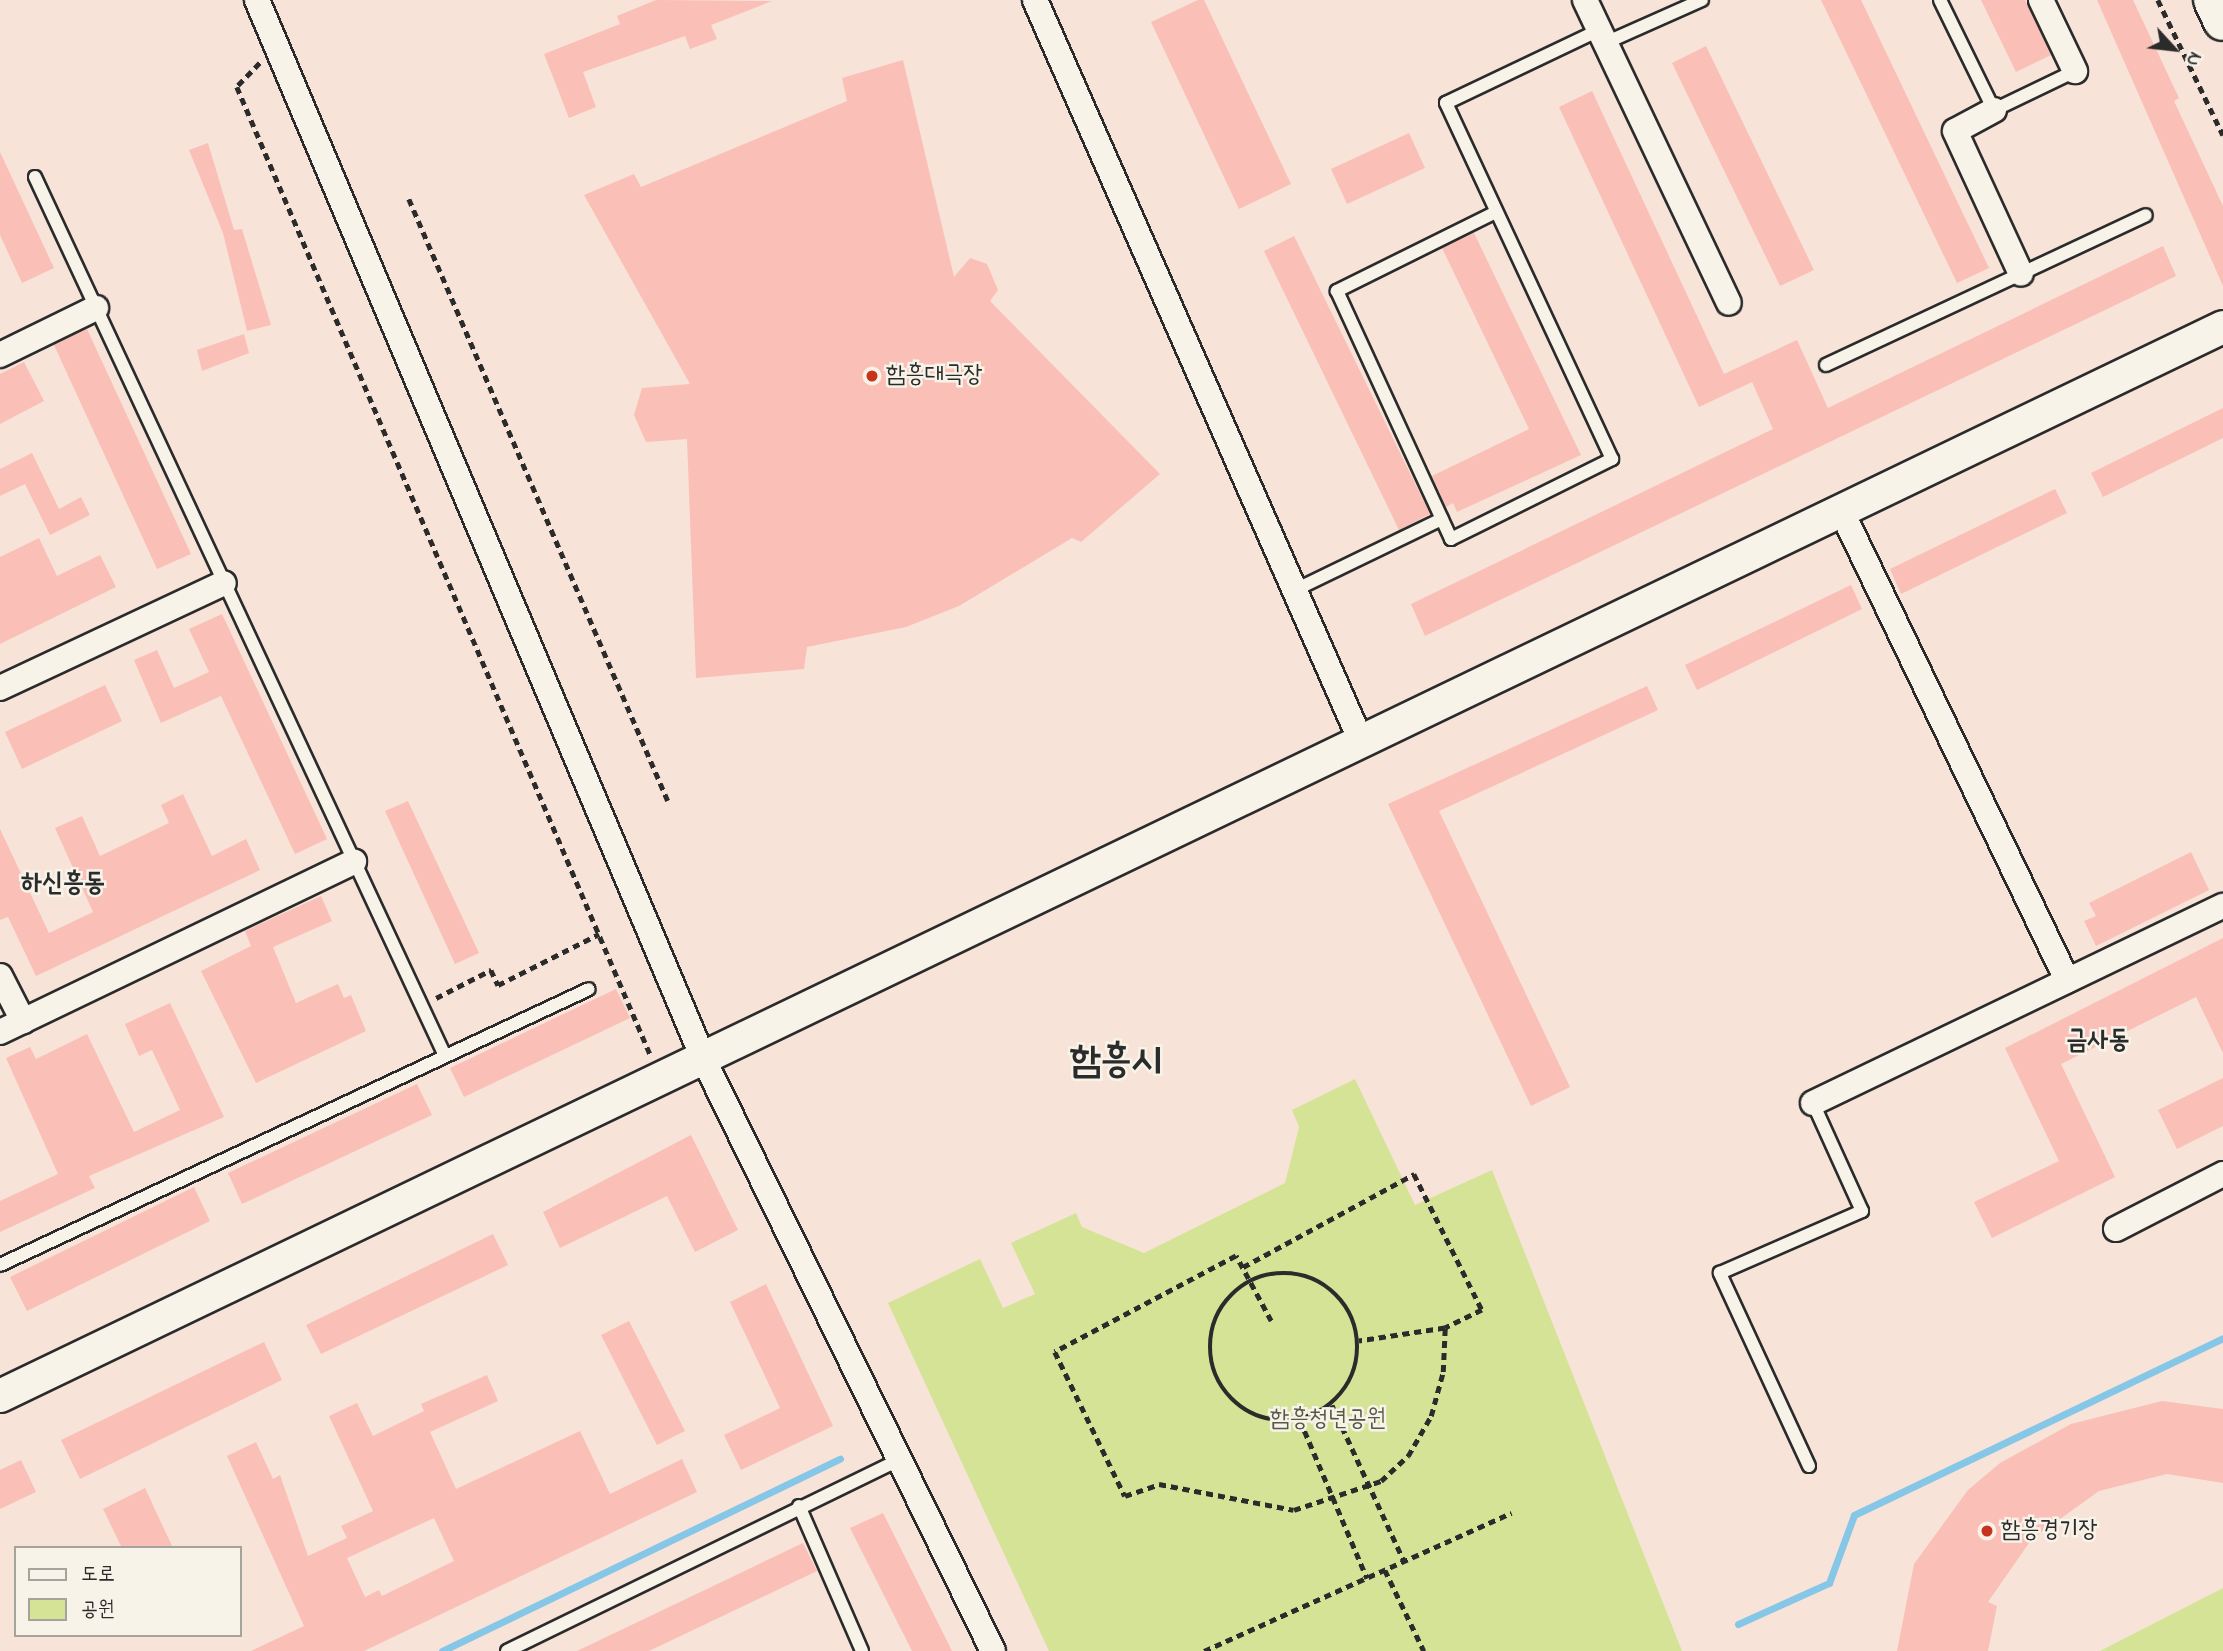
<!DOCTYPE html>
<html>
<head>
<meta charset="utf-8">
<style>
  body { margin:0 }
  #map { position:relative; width:2223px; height:1651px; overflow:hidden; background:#f8e3d9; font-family:"Indie Flower","Poor Story",sans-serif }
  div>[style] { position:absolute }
  .green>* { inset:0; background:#d5e396 }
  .stream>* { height:7px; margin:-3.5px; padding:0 3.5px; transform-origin:3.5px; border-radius:3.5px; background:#86c7e7 }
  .building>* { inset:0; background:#fabfb6 }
  .path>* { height:4.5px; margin-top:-2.25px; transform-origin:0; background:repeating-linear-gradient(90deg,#2b2b2b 0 7px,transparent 0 12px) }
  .path>.ring { margin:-2.25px; padding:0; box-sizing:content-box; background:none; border:4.5px solid #2b2b2b; border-radius:50% }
  .roads { filter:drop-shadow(2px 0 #2b2b2b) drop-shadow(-2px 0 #2b2b2b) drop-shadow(0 2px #2b2b2b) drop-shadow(0 -2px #2b2b2b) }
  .service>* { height:12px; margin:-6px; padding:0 6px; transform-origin:6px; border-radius:6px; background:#f7f3e8 }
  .minor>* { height:24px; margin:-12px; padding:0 12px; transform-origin:12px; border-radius:12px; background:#f7f3e8 }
  .tertiary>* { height:32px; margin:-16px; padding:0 16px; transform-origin:16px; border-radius:16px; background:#f7f3e8 }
  .trunk>* { height:38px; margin:-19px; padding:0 19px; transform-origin:19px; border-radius:19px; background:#f7f3e8 }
  .dots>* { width:19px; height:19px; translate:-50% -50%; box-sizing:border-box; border:4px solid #f7f3e8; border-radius:50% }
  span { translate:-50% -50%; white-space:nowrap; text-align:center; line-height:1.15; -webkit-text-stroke:5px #f7f3e8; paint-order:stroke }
  .poi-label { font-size:24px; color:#2b2b2b }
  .left { translate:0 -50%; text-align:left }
  .park-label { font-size:24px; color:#565946 }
  .neighbourhood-label { font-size:26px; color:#2b2b2b; font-weight:700 }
  .town-label { font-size:38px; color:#2b2b2b; font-weight:700 }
  .legend { position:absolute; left:14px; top:1546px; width:228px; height:91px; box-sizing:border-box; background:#f7f3e8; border:2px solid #a5a39c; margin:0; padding:9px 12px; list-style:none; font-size:21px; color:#2b2b2b }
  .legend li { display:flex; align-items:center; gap:14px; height:35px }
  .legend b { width:35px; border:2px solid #a5a39c }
  .north { position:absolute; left:2139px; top:14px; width:70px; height:70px; -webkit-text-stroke:5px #f7f3e8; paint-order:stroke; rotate:117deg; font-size:19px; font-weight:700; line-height:28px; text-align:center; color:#2b2b2b }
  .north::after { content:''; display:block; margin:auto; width:24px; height:32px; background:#2b2b2b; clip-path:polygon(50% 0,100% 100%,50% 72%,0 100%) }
</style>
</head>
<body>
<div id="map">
  <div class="green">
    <i style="clip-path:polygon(1355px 1079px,1415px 1205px,1492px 1170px,1682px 1651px,1049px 1651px,888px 1303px,980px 1259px,1003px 1308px,1035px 1294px,1011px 1243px,1076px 1213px,1082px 1227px,1144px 1253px,1285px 1183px,1299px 1127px,1292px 1110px)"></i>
    <i style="clip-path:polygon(2223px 1588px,2223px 1651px,2100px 1651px)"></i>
  </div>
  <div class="stream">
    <i style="left:1738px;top:1624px;width:100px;rotate:-24.3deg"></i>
    <i style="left:1829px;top:1583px;width:72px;rotate:-69.8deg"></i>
    <i style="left:1854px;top:1515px;width:409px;rotate:-25.6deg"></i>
    <i style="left:442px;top:1651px;width:442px;rotate:-25.8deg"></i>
  </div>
  <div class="building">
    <i style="clip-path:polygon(656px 0,772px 1px,711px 25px,717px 39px,690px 49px,685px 36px,583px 72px,596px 107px,569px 118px,544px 54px,620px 24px,617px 16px)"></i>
    <i style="clip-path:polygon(1198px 0,1204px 0,1291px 184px,1239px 209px,1151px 22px)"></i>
    <i style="clip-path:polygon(1821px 0,1861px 0,1989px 268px,1957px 283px)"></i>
    <i style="clip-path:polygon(1981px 0,2025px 0,2051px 55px,2016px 72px)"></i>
    <i style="clip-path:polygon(2097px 0,2133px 0,2179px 98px,2174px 101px,2223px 206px,2223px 286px)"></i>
    <i style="clip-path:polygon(1706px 46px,1814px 270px,1780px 286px,1672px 63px)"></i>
    <i style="clip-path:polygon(903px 60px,954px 277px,970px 258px,987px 264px,998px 290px,990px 301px,1160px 474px,1081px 542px,1072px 538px,959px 606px,906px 627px,807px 647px,804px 669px,696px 678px,687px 439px,646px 442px,634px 415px,642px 388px,690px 384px,584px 195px,634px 174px,641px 187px,847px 101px,842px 78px)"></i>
    <i style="clip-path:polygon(1592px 91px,1724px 374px,1797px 340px,1828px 408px,2163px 246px,2176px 276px,1425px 636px,1411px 604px,1773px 429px,1752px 382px,1699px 407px,1559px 107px)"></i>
    <i style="clip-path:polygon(1409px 133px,1425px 168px,1347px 204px,1331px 169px)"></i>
    <i style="clip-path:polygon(208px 143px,234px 230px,242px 229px,271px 325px,247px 331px,223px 233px,189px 150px)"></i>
    <i style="clip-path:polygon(0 152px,54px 268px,22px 283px,0 235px)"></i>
    <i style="clip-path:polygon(1474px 233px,1581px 455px,1457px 512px,1453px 503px,1446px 507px,1432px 476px,1529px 429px,1442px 248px)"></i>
    <i style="clip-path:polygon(1294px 236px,1430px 514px,1399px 530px,1264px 251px)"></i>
    <i style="clip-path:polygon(87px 329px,191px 554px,157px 569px,54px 345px)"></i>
    <i style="clip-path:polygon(244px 334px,249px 353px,202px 371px,197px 350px)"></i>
    <i style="clip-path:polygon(24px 362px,44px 401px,0 424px,0 374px)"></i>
    <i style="clip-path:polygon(2223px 408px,2223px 438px,2103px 497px,2091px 473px)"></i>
    <i style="clip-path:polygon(32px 453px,59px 509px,81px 497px,90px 515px,50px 535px,25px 484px,0 496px,0 469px)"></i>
    <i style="clip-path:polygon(2055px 489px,2067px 513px,1901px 594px,1890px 569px)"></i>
    <i style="clip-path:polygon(39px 538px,57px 576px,100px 555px,116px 587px,0 644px,0 557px)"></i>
    <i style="clip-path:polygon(1851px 585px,1862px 609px,1697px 690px,1685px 665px)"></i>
    <i style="clip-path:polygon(222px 614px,327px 839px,295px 854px,221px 696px,161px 723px,134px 660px,157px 650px,174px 688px,209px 672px,189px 629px)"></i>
    <i style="clip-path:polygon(105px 685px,122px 721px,22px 769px,5px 732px)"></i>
    <i style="clip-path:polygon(1647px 686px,1658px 710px,1439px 811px,1570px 1087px,1531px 1106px,1388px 804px)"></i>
    <i style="clip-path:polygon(183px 794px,212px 856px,246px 839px,260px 870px,36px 976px,8px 917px,0 920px,0 829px,49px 933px,93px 912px,55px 828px,82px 816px,100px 856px,169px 823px,161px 805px)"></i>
    <i style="clip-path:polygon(408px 801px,479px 953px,455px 964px,385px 811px)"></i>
    <i style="clip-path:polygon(2191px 852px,2209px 890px,2096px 946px,2084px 921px,2096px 916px,2089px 903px)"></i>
    <i style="clip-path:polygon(321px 896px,332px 921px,273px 947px,296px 1003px,338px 984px,344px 998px,351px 995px,366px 1031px,256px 1083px,201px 971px,251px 946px,245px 931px)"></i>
    <i style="clip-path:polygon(2223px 938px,2223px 1053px,2196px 997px,2061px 1064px,2115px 1177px,1992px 1238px,1974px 1202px,2059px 1161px,2005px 1048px)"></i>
    <i style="clip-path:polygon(616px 989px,630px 1018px,464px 1097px,450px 1068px)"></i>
    <i style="clip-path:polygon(170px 1003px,224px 1117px,89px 1176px,95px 1188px,0 1232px,0 1201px,58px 1174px,6px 1058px,30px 1047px,36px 1059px,87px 1034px,134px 1132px,180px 1110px,152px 1050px,139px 1056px,125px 1024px)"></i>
    <i style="clip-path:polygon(2223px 1078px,2223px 1126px,2177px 1149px,2158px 1110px)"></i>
    <i style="clip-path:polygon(417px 1084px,432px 1115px,242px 1204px,228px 1173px)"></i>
    <i style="clip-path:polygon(691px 1135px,738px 1230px,695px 1252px,667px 1196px,560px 1248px,543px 1212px)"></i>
    <i style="clip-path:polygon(194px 1187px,210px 1221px,27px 1311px,10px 1277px)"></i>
    <i style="clip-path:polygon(493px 1234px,508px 1265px,321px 1354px,306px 1325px)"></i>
    <i style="clip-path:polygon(766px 1284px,833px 1426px,741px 1470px,724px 1435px,780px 1408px,730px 1302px)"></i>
    <i style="clip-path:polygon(629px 1321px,685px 1431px,657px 1445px,601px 1335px)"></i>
    <i style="clip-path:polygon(264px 1342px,282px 1380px,80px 1479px,61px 1440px)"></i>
    <i style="clip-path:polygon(evenodd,487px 1375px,498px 1401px,430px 1432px,456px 1489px,580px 1431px,610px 1494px,682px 1459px,697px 1492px,364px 1651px,251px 1651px,304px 1626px,227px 1456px,256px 1442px,273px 1479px,280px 1475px,308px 1556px,347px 1538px,341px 1526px,373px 1511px,329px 1416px,357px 1403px,373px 1436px,424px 1411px,421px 1404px,487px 1375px,434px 1518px,454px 1561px,382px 1596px,379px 1590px,365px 1597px,347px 1558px,434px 1518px)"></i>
    <i style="clip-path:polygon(2162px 1401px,2223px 1409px,2223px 1483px,2167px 1474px,2099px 1491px,2031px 1540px,1988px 1602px,1997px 1606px,1988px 1651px,1897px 1651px,1914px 1564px,1968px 1490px,2000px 1463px,2071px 1424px)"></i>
    <i style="clip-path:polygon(21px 1460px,36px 1492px,0 1509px,0 1470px)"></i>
    <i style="clip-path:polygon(145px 1488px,173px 1548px,122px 1548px,103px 1509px)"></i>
    <i style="clip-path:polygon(883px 1513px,952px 1651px,912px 1651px,850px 1528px)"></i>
    <i style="clip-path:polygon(803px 1543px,817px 1571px,649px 1651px,577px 1651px)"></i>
  </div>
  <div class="path">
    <i style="left:2158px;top:0;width:150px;rotate:64.3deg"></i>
    <i style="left:260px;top:63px;width:33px;rotate:134deg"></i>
    <i style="left:237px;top:87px;width:1054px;rotate:66.87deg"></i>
    <i style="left:409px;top:199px;width:655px;rotate:66.72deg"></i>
    <i style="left:436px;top:998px;width:62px;rotate:-27deg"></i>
    <i style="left:491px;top:970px;width:17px;rotate:65deg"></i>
    <i style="left:498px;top:985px;width:113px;rotate:-26.8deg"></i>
    <i style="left:1243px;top:1267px;width:195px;rotate:-28.5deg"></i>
    <i style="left:1414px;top:1174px;width:152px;rotate:63.4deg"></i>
    <i style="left:1482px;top:1310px;width:41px;rotate:154.1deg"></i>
    <i class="ring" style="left:1210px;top:1273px;width:143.5px;height:143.5px"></i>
    <i style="left:1271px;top:1321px;width:74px;rotate:-118.3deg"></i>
    <i style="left:1236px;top:1256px;width:205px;rotate:152.1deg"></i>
    <i style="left:1055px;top:1352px;width:160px;rotate:64.1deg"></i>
    <i style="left:1125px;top:1496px;width:36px;rotate:-19deg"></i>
    <i style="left:1159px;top:1484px;width:137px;rotate:10.9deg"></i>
    <i style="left:1294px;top:1510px;width:92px;rotate:-18.4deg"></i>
    <i style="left:1381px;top:1481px;width:37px;rotate:-43deg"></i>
    <i style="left:1408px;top:1456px;width:46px;rotate:-60.1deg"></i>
    <i style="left:1431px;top:1416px;width:46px;rotate:-74.7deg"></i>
    <i style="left:1443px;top:1372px;width:44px;rotate:-87.4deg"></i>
    <i style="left:1445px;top:1328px;width:87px;rotate:171.4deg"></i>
    <i style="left:1332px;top:1405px;width:172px;rotate:65.2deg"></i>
    <i style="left:1300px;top:1420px;width:172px;rotate:67deg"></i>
    <i style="left:1385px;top:1570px;width:90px;rotate:64.3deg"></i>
    <i style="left:1204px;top:1651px;width:337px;rotate:-24.2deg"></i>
  </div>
  <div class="roads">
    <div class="service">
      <i style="left:1940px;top:0;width:123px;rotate:63.9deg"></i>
      <i style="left:1994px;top:110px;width:90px;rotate:-25.7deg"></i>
      <i style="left:1605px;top:43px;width:106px;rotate:-23.9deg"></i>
      <i style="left:35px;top:177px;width:970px;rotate:64.99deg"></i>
      <i style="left:1496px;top:212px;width:178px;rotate:153.6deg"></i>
      <i style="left:1337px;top:291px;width:273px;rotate:65.3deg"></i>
      <i style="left:1451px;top:539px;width:180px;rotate:-26.4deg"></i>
      <i style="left:1612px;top:459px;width:393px;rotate:-115deg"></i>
      <i style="left:1446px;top:103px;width:170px;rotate:-25.5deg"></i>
      <i style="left:1826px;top:365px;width:353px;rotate:-25.1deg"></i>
      <i style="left:1295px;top:590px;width:163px;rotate:-25.8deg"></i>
      <i style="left:0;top:1265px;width:650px;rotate:-25.11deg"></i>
      <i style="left:1809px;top:1466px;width:213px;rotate:-114.8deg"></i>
      <i style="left:1720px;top:1273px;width:155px;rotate:-23.6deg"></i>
      <i style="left:1862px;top:1211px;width:119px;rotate:-114.4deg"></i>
      <i style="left:799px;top:1506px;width:158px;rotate:66.5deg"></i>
      <i style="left:507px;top:1651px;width:440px;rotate:-26deg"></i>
    </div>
    <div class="minor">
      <i style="left:257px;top:0;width:1148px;rotate:67.14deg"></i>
      <i style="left:703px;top:1058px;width:660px;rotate:63.94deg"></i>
      <i style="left:1035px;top:0;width:807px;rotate:66.26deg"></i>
      <i style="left:1585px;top:0;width:335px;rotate:64.6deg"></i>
      <i style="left:2041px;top:0;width:79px;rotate:64.4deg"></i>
      <i style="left:1994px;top:110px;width:44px;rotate:151.7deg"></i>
      <i style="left:1955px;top:131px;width:157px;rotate:65.2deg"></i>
      <i style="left:0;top:355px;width:107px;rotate:-26.1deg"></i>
      <i style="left:1841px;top:510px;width:522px;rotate:64.32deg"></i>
      <i style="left:0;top:688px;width:247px;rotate:-25.1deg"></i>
      <i style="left:0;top:976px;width:51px;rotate:62.9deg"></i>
      <i style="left:0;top:1032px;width:393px;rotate:-25.7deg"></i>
      <i style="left:1813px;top:1103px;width:455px;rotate:-25.7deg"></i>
      <i style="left:2116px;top:1229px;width:120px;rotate:-27.2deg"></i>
    </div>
    <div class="tertiary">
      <i style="left:0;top:1396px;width:2467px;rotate:-25.68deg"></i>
    </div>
    <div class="trunk">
      <i style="left:2213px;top:0;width:23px;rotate:65deg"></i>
    </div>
  </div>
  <div class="dots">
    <i style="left:872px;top:376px;background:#c8321e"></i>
    <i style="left:1987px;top:1531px;background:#c8321e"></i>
  </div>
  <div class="poi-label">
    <span class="left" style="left:886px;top:376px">함흥대극장</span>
    <span class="left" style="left:2001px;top:1531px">함흥경기장</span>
  </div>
  <div class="park-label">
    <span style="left:1328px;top:1420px">함흥청년공원</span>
  </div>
  <div class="neighbourhood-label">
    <span style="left:63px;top:885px">하신흥동</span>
    <span style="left:2098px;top:1042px">금사동</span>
  </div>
  <div class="town-label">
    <span style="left:1116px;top:1063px">함흥시</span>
  </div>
  <ul class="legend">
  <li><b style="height:9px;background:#f7f3e8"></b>도로</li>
  <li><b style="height:19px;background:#d5e396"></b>공원</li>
  </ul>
  <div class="north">N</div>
</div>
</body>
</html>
